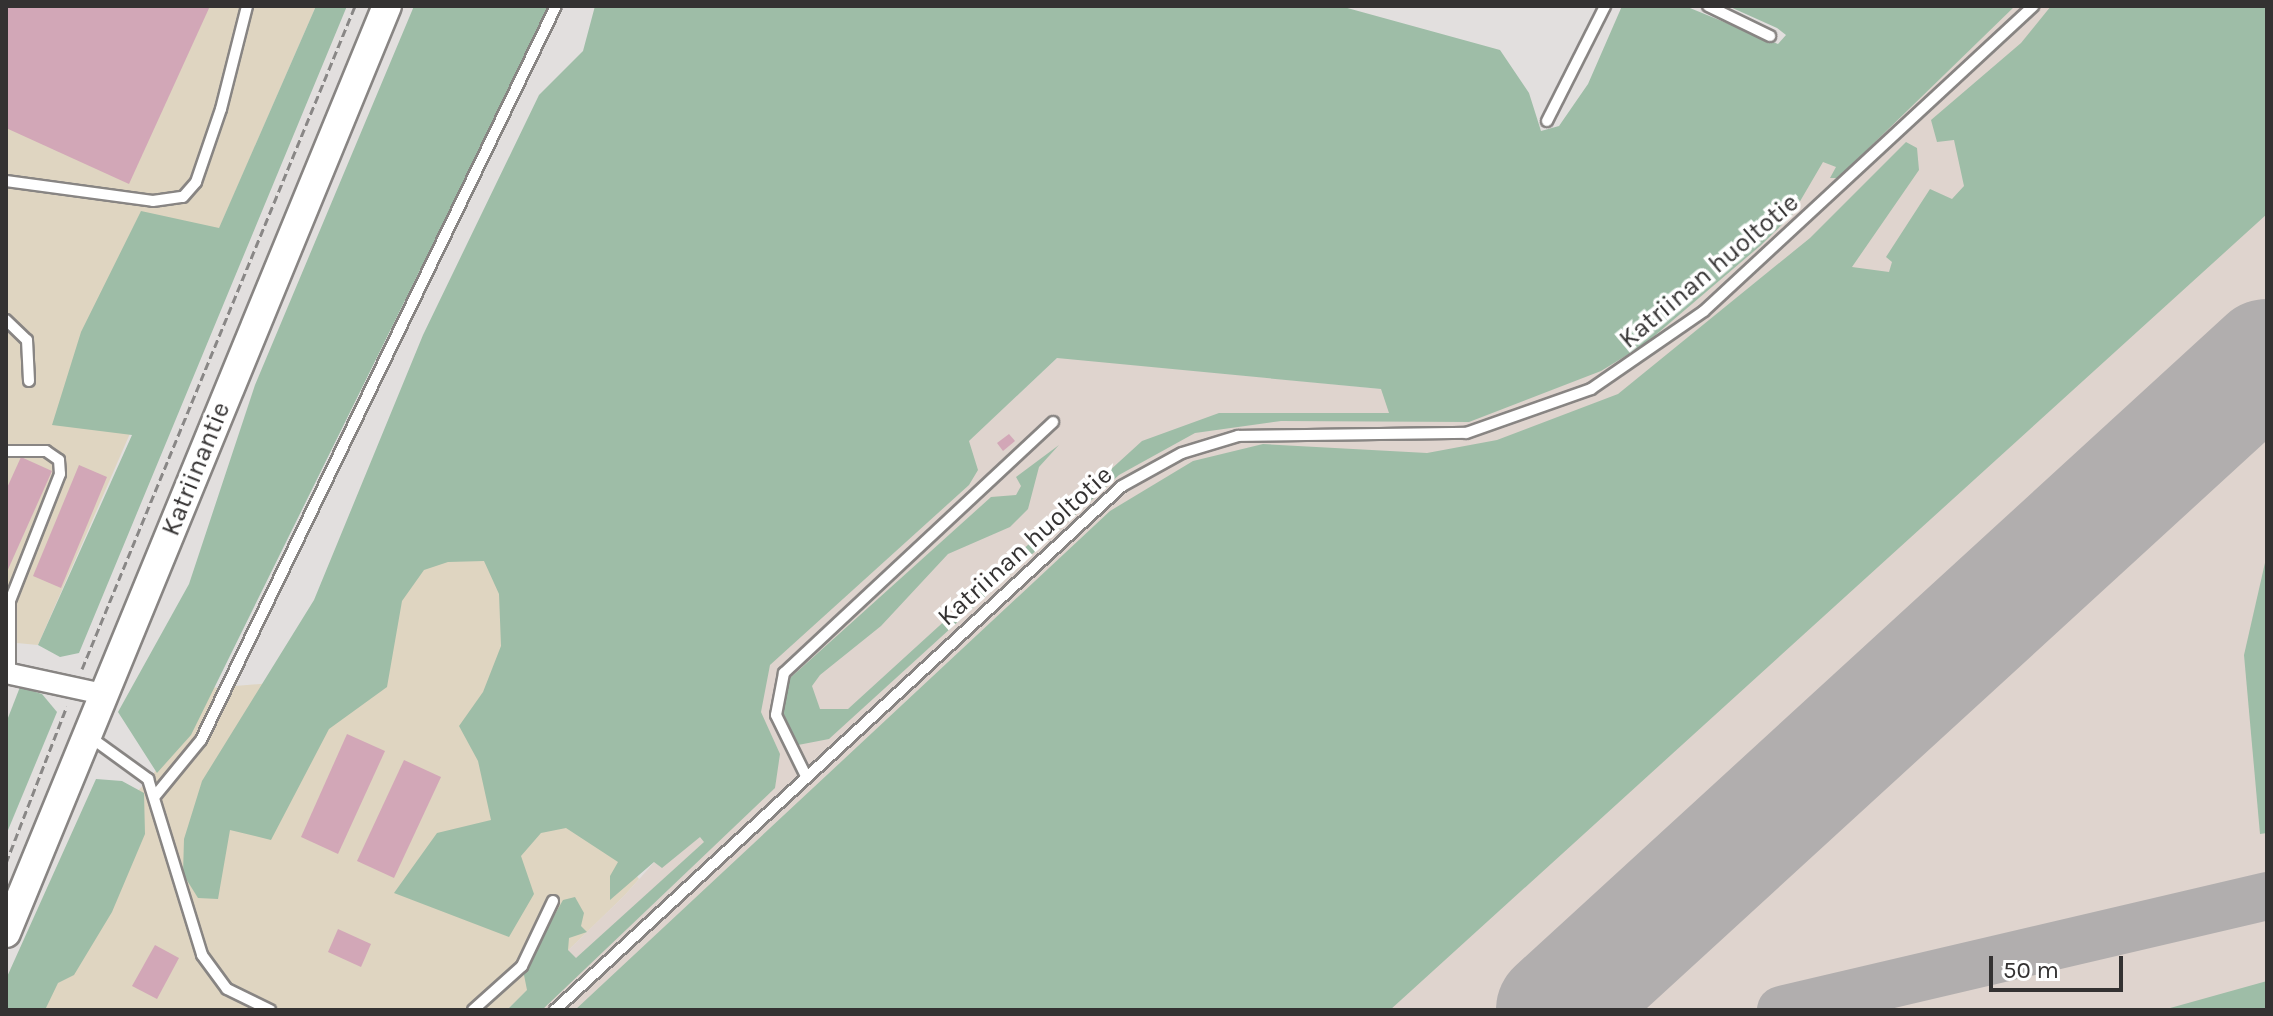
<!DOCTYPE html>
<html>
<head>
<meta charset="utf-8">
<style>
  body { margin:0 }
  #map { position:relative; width:2273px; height:1016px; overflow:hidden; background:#e2dfde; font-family:Karla,sans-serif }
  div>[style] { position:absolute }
  .industrial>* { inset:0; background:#dfd5c1 }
  .built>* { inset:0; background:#dfd4ce }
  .green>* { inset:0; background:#9ebda7 }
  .taxiway>* { height:48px; margin:-24px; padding:0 24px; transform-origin:24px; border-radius:24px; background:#b1aeae }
  .runway>* { height:120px; margin:-60px; padding:0 60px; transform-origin:60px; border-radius:60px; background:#b1aeae }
  .building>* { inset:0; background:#d2a7b7 }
  .path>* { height:3px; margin-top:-1.5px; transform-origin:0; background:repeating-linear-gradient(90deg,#898786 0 8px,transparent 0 12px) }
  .roads { filter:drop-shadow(2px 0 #888583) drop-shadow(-2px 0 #888583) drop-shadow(0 2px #888583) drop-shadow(0 -2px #888583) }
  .service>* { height:10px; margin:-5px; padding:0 5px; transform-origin:5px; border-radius:5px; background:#fff }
  .minor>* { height:20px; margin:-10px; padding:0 10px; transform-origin:10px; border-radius:10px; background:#fff }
  .secondary>* { height:28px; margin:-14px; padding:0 14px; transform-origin:14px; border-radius:14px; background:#fff }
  span { translate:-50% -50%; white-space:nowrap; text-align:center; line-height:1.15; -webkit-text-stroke:7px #fff; paint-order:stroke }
  .street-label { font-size:26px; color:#343232 }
  .frame { position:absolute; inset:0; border:8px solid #343232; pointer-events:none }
  .scale { position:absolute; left:1989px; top:956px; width:134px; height:36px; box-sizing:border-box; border:4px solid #343232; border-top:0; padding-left:10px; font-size:24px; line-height:28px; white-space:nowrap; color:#343232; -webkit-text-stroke:6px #fff; paint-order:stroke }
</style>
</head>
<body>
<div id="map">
  <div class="industrial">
    <i style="clip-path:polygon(6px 6px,316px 6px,38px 645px,6px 642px)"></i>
    <i style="clip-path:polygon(511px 529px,597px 824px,639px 879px,625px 895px,507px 1010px,31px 1010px,124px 807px,188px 734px,211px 688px,334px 678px,405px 557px)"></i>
  </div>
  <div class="built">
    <i style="clip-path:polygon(1830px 6px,2267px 6px,2267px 1010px,507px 1010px,625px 895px,738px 768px,714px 680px,1058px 357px,1381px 389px)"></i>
  </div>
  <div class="green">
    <i style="clip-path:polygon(316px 6px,347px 6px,79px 653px,60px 657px,38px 645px,132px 435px,52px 425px,81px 332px,141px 211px,219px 228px)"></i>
    <i style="clip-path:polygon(414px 6px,550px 6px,191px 735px,157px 773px,118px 712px,189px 584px,255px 385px)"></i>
    <i style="clip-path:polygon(595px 6px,1340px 6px,1500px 50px,1529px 93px,1541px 131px,1559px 126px,1588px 84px,1622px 6px,1685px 6px,1778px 44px,1786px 35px,1777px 28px,1728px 6px,2015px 6px,1838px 178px,1830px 178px,1836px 167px,1823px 162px,1792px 215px,1760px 246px,1645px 344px,1601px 371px,1469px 422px,1281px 421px,1195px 433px,1119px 475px,829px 739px,798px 745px,780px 706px,789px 679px,991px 497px,1016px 495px,1021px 486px,1016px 477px,1059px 445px,1039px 467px,1028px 509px,1010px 527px,948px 554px,881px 626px,820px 675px,812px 686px,820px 709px,848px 709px,1142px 441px,1219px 413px,1389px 413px,1381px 389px,1057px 358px,969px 441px,978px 470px,969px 485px,770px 665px,761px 712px,780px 754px,775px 788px,542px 1010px,507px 1010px,527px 990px,523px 970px,563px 900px,575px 897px,584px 913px,581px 926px,587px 932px,569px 938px,568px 950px,576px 958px,704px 842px,700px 837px,662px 868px,654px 862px,610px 900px,610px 876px,618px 862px,566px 828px,541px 833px,521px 856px,534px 894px,509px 937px,394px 893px,437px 833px,491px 820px,478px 761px,459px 726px,483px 692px,501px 646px,499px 594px,484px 561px,448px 562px,424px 570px,402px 601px,387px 687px,329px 729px,271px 840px,230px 830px,218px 899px,198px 898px,183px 874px,184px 839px,202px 781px,314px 600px,423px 335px,539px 95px,583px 51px)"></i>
    <i style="clip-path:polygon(2051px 6px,2267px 6px,2267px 214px,1390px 1010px,575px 1010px,1110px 511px,1193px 461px,1263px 444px,1427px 453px,1497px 440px,1618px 394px,1810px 238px,1906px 142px,1917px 148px,1919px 170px,1852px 267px,1889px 272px,1892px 262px,1886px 257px,1930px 189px,1952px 199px,1964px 186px,1954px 140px,1937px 142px,1931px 120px,2021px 43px)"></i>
    <i style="clip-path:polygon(2267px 554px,2267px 833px,2260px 834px,2244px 655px)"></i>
    <i style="clip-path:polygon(20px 687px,42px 694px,57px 712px,6px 835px,6px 723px)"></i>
    <i style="clip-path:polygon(96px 779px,122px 781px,144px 793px,145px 834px,112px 912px,74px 975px,58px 983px,45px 1010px,6px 1010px,6px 979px)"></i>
    <i style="clip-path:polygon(2267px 981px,2267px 1010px,2163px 1010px)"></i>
  </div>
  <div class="taxiway">
    <i style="left:1609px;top:1010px;width:88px;rotate:-62.9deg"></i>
    <i style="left:1649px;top:932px;width:89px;rotate:-45.9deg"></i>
    <i style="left:1781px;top:1010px;width:499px;rotate:-13.2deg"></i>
  </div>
  <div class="runway">
    <i style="left:1556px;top:1010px;width:964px;rotate:-42.48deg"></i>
  </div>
  <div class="building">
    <i style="clip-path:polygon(6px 6px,210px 6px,129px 184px,6px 128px)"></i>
    <i style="clip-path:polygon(1009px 434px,1015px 441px,1003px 451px,997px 443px)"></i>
    <i style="clip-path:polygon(21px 457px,52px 471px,6px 574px,6px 490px)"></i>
    <i style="clip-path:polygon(79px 465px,107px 477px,61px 588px,33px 576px)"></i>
    <i style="clip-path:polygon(347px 734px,385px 751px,338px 854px,301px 837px)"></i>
    <i style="clip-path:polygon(404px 760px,441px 777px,394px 878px,357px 861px)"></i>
    <i style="clip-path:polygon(338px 929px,371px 944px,361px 967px,328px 952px)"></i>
    <i style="clip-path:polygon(155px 945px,179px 958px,157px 999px,132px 986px)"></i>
  </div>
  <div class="path">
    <i style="left:82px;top:669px;width:717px;rotate:-67.62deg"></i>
    <i style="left:6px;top:863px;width:168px;rotate:-68.8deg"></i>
  </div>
  <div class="roads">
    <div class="service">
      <i style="left:1708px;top:6px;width:69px;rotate:25.8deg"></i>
      <i style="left:1547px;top:121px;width:129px;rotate:-63.2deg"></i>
      <i style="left:6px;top:181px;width:148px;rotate:7.7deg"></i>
      <i style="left:153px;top:201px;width:30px;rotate:-8deg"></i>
      <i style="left:183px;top:197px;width:20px;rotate:-49deg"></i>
      <i style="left:196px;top:182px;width:77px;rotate:-71.1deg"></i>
      <i style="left:221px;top:109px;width:106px;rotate:-75.8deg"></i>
      <i style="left:6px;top:320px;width:29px;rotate:44deg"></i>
      <i style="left:27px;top:340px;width:41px;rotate:87.2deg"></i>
      <i style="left:6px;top:451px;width:40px"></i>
      <i style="left:46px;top:451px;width:16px;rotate:35deg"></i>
      <i style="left:59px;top:460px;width:14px;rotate:86deg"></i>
      <i style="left:60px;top:474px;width:136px;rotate:111.5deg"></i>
      <i style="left:10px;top:601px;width:73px;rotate:90deg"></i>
      <i style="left:90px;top:737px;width:72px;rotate:35.9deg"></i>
      <i style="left:148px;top:779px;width:184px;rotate:72.9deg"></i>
      <i style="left:202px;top:955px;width:42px;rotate:53.7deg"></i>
      <i style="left:227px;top:989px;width:48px;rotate:26deg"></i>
      <i style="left:806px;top:776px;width:68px;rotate:-116.2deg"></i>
      <i style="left:776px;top:715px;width:43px;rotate:-79.2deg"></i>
      <i style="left:784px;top:673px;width:368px;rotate:-43deg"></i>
      <i style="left:155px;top:796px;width:72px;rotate:-50.6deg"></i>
      <i style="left:201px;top:740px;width:815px;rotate:-64.19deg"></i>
      <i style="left:473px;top:1010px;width:66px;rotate:-41.9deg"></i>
      <i style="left:522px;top:966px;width:72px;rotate:-64.5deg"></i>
      <i style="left:555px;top:1010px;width:772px;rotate:-42.74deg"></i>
      <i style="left:1122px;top:486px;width:68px;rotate:-28.8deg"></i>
      <i style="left:1182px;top:453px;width:59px;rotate:-16.9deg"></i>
      <i style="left:1238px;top:436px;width:228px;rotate:-0.8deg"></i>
      <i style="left:1466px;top:433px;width:133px;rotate:-19.4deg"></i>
      <i style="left:1591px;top:389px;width:137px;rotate:-34.6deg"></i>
      <i style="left:1704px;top:311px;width:449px;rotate:-42.8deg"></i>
    </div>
    <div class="minor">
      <i style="left:6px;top:673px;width:99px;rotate:12.2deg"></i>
    </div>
    <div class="secondary">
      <i style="left:6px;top:933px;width:1002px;rotate:-67.66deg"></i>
    </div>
  </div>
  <div class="street-label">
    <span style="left:1709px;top:271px;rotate:-40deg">Katriinan huoltotie</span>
    <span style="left:196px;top:469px;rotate:-68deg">Katriinantie</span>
    <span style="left:1025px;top:546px;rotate:-42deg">Katriinan huoltotie</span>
  </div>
  <div class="frame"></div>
  <div class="scale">50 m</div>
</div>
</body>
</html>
